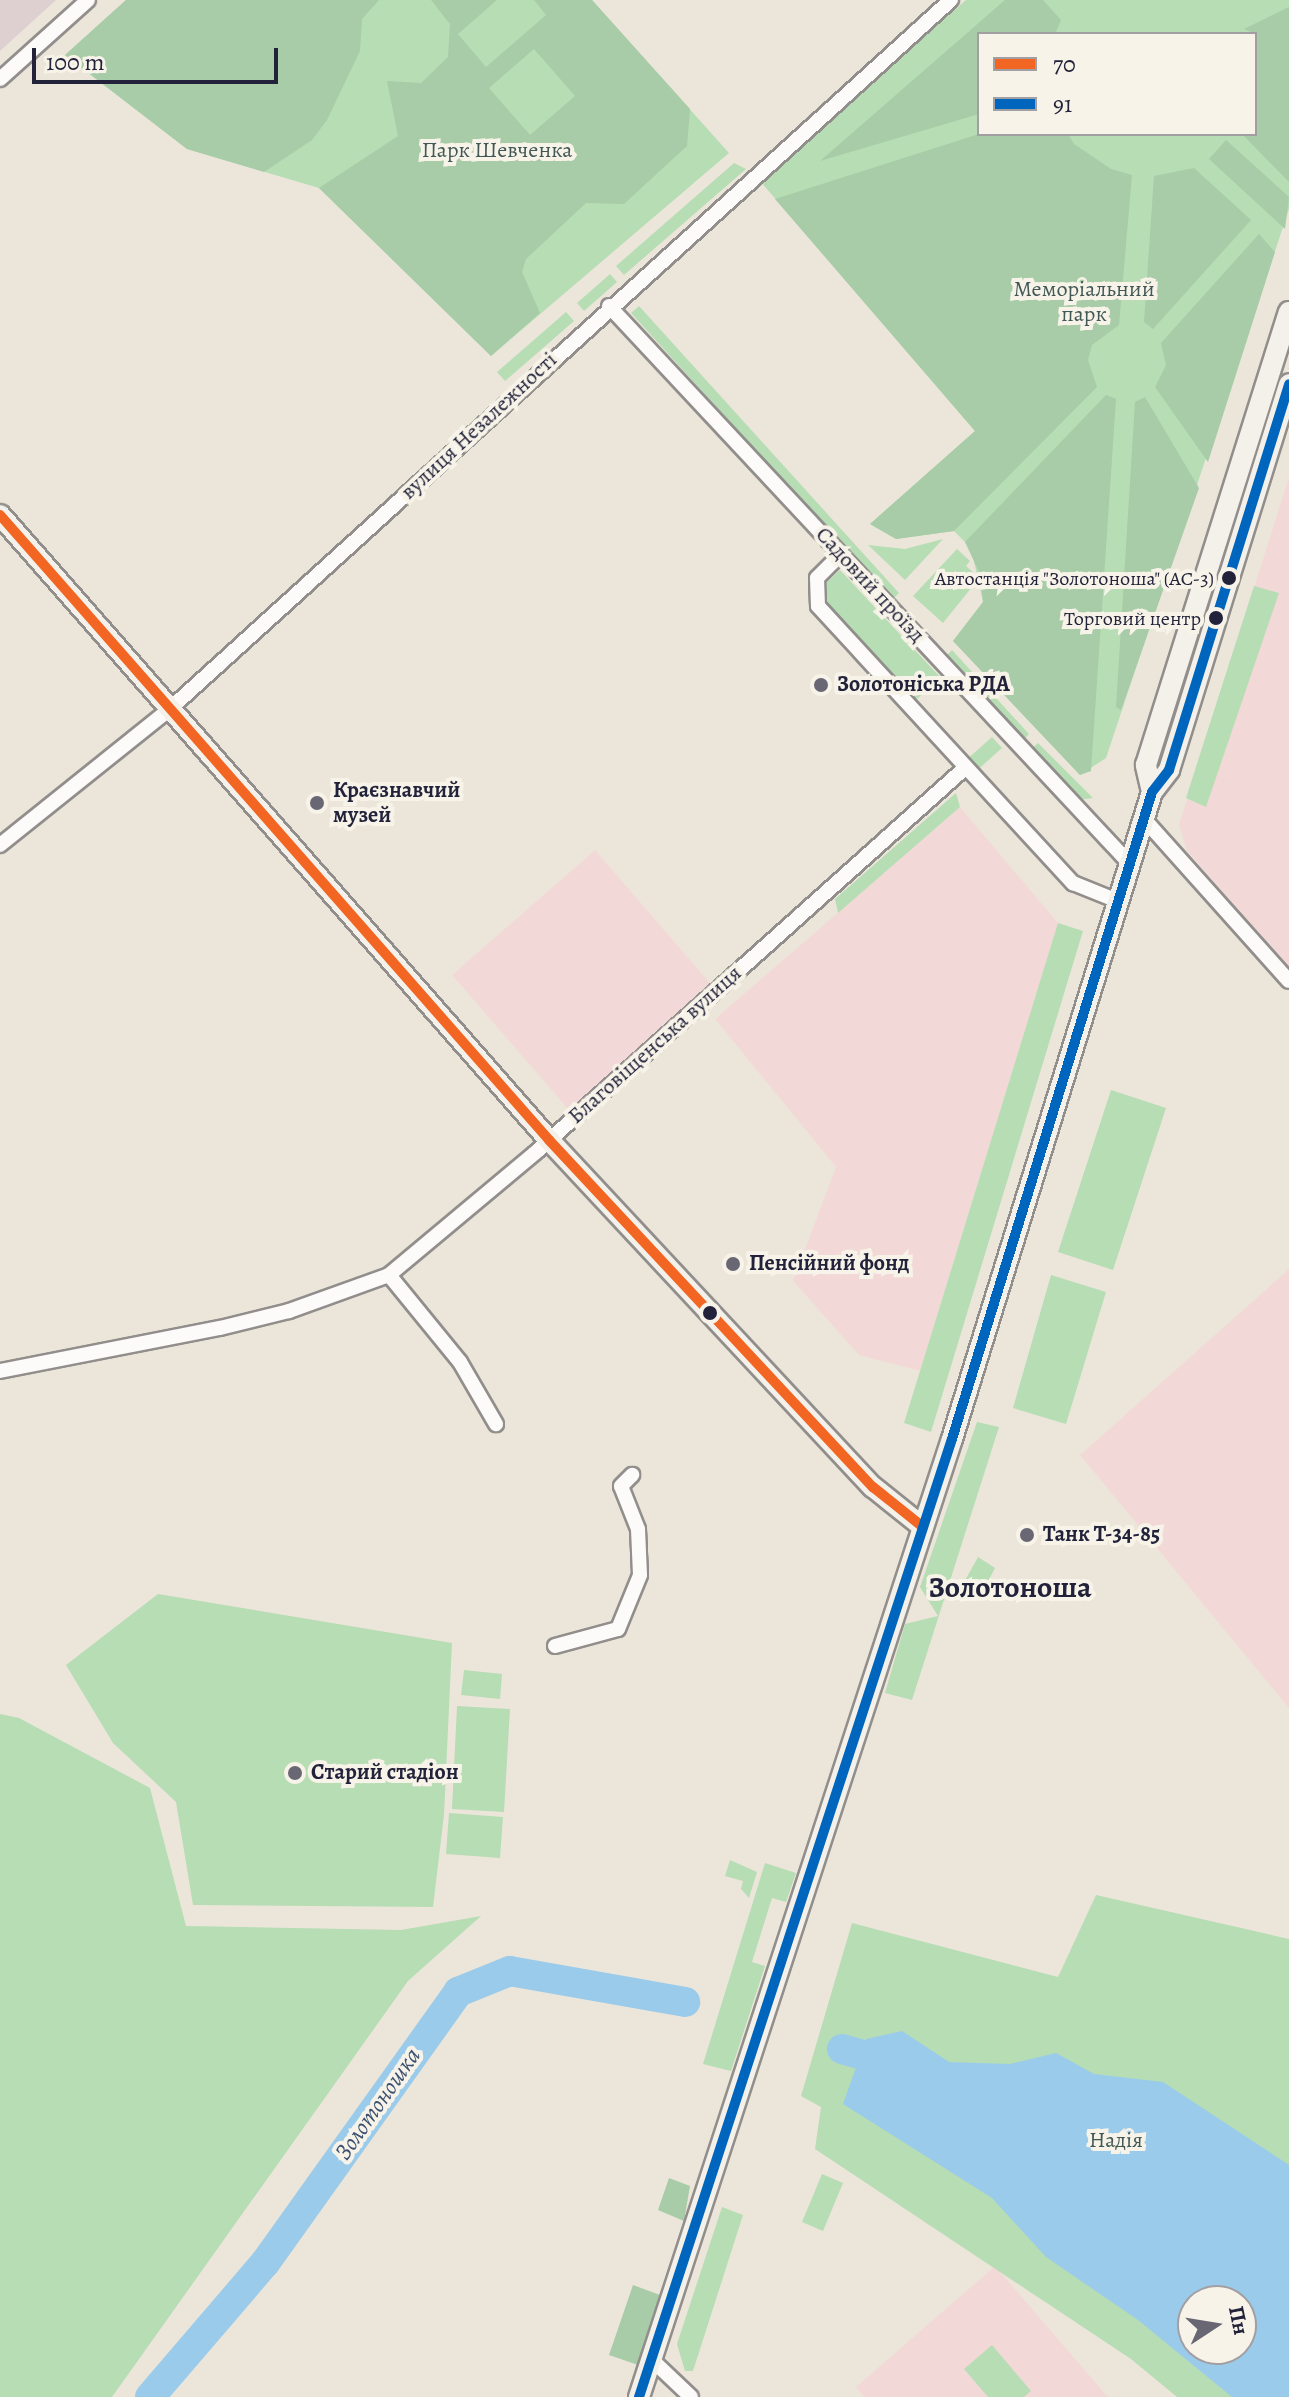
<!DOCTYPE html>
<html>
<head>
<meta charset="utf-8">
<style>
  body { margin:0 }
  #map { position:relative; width:1289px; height:2397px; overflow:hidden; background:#ece6da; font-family:Alegreya,serif }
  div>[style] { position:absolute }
  .built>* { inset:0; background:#f2d9d7 }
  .industrial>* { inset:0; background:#decfd0 }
  .green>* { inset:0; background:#b6ddb4 }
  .forest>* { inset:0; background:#a7cca7 }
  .water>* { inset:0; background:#9bcbea }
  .river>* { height:30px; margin:-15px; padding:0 15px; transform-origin:15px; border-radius:15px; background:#9bcbea }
  .roads { filter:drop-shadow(2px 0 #918e8c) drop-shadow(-2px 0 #918e8c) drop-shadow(0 2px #918e8c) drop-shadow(0 -2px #918e8c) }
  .street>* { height:14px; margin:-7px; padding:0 7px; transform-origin:7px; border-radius:7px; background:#fcfbf9 }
  .secondary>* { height:20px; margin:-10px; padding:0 10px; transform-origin:10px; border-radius:10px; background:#f4f1eb }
  .bus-1>* { height:10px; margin:-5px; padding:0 5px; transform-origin:5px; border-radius:5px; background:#f26522 }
  .bus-2>* { height:10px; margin:-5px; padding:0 5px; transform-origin:5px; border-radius:5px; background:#0065bd }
  .dots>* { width:22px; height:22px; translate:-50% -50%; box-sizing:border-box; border:4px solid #f7f3e8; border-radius:50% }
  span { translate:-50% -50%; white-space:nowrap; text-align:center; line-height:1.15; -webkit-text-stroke:8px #f7f3e8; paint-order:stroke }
  .bus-label { font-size:20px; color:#22223b }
  .right { translate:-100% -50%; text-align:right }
  .park-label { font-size:22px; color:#415856 }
  .street-label { font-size:22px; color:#22223b }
  .poi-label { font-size:22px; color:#22223b; font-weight:700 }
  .left { translate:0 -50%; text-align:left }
  .water-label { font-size:24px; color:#3c5172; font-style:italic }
  .district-label { font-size:30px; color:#22223b; font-weight:700 }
  .legend { position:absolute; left:977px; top:32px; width:280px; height:104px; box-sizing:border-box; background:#f7f3e8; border:2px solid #a29fa3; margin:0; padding:10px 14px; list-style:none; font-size:24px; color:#22223b }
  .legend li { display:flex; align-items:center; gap:16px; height:40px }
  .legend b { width:40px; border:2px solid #a29fa3 }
  .north { position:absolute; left:1177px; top:2285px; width:80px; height:80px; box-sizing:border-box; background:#f7f3e8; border:2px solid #a29fa3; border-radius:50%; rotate:78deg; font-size:22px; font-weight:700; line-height:32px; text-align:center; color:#22223b }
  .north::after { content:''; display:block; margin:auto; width:28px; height:36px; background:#696773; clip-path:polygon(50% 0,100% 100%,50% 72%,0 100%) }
  .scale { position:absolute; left:32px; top:48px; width:246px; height:36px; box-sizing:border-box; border:4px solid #22223b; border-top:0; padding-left:10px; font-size:24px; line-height:28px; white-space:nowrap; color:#22223b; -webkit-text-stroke:6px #f7f3e8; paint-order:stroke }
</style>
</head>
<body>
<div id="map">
  <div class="built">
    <i style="clip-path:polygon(1289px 477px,1289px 969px,1187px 851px,1179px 825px)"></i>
    <i style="clip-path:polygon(960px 807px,1058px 923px,920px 1371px,859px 1355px,793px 1281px,836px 1167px,715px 1019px)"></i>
    <i style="clip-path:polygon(595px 850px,710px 983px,569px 1110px,452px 975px)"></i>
    <i style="clip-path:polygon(1289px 1269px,1289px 1708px,1080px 1455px)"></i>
    <i style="clip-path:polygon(995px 2266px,1108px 2397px,864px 2397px,856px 2387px)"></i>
  </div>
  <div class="industrial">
    <i style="clip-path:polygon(0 0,56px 0,0 51px)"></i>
  </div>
  <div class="green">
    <i style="clip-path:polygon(126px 0,592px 0,729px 153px,491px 356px,319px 188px,187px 149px,65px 55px)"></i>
    <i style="clip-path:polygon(evenodd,966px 0,1289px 0,1289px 209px,1106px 758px,1080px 775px,953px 641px,983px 602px,971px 548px,954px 531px,896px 539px,870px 524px,975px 431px,761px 182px,966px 0,979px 34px,1255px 34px,1255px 134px,979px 134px,979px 34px)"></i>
    <i style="clip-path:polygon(734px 163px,746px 169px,624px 275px,616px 266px)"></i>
    <i style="clip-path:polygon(610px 274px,617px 282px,584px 311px,577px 303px)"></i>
    <i style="clip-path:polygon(639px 306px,899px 593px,892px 600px,631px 313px)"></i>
    <i style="clip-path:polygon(566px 312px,574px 321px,505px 381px,497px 372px)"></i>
    <i style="clip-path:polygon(943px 539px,905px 580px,868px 545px,905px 549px)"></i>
    <i style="clip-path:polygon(957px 549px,970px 561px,966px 566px,974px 573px,966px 581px,972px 587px,943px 623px,913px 596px)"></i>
    <i style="clip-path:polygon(840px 570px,940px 677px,916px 700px,828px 605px,823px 586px)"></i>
    <i style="clip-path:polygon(1254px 586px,1279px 593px,1206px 807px,1186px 798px)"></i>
    <i style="clip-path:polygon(952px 650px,1029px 734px,1019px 745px,941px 661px)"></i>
    <i style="clip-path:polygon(992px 737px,1002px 748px,974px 773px,965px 761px)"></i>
    <i style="clip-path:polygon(1038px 743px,1093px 798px,1071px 801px,1027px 753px)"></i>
    <i style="clip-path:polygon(956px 793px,960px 807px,838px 913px,835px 899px)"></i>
    <i style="clip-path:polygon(1058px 923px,1083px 931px,931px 1432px,904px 1423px)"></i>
    <i style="clip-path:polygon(1111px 1090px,1166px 1108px,1113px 1270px,1058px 1252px)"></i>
    <i style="clip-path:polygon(1051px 1275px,1106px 1292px,1066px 1424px,1013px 1408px)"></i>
    <i style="clip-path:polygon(977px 1422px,999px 1427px,912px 1700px,885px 1693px,905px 1624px,938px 1616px,920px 1587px)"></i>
    <i style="clip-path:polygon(978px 1557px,995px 1568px,983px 1591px,963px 1584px)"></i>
    <i style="clip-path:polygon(158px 1594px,452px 1643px,444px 1815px,433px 1907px,193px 1905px,176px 1802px,113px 1743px,66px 1665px)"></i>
    <i style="clip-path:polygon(464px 1670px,502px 1674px,500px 1699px,461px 1695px)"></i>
    <i style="clip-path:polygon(457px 1706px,510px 1709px,504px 1812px,452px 1809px)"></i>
    <i style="clip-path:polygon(0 1714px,19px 1718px,150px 1788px,186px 1926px,401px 1930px,481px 1916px,408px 1981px,112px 2397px,0 2397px)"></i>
    <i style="clip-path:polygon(449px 1813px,503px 1817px,500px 1858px,446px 1854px)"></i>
    <i style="clip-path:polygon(730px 1860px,757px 1872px,749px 1898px,741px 1889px,743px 1881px,725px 1876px)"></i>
    <i style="clip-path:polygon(765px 1863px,796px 1873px,786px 1902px,772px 1898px,752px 1962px,765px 1966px,731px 2071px,703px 2064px)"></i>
    <i style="clip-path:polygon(evenodd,1096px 1895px,1289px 1939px,1289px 2397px,1177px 2397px,1131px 2359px,815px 2149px,821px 2107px,801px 2096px,852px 1923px,1058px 1977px,1096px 1895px,1193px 2301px,1241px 2301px,1241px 2349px,1193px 2349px,1193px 2301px)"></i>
    <i style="clip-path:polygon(822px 2174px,843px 2183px,823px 2231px,802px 2222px)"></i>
    <i style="clip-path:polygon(722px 2207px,743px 2215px,693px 2371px,685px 2371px,677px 2344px)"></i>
    <i style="clip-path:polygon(992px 2345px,1031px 2391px,1024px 2397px,988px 2397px,964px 2369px)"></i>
  </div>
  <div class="forest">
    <i style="clip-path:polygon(126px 0,379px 0,362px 19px,360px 51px,327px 120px,312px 140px,264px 172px,187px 149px,65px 55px)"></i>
    <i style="clip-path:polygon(evenodd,431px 0,497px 0,458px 34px,486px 67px,546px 15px,534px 0,592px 0,690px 109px,687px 146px,624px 204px,586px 203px,526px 259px,522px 272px,540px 313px,491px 356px,319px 188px,398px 136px,387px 81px,421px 83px,448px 57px,450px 24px,431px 0,534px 49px,575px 96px,530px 135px,489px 88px,534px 49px)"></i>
    <i style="clip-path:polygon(1005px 0,1043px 0,1061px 20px,1055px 34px,979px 34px,979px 114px,820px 161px)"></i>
    <i style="clip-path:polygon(1289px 7px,1289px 182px,1242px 134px,1255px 134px,1255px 34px,1244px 29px)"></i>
    <i style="clip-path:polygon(979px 134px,1068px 134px,1074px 144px,1111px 169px,1132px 175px,1119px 325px,1092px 345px,1088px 360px,1097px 387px,954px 531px,896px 539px,870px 524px,975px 431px,775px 199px)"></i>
    <i style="clip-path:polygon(1226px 140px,1289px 197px,1285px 229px,1209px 159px)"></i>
    <i style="clip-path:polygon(1194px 168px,1251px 220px,1153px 329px,1144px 322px,1154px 176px)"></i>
    <i style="clip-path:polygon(1259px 234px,1275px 252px,1208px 462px,1155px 387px,1166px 365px,1161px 343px)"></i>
    <i style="clip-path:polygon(1106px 395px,1116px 399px,1091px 771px,1080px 775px,953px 641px,983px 602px,980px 574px,965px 542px)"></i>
    <i style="clip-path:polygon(1145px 397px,1199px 488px,1121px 710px,1116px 707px,1135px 402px)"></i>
    <i style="clip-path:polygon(669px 2178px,690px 2186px,684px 2221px,658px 2210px)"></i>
    <i style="clip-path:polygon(633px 2285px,660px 2295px,638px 2365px,609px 2355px)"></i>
  </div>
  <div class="water">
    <i style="clip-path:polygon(evenodd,902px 2031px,949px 2062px,1010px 2064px,1056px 2053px,1094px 2074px,1163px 2082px,1289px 2165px,1289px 2397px,1232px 2397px,1138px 2320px,1046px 2257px,992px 2198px,843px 2104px,866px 2039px,902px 2031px,1193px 2301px,1241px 2301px,1241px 2349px,1193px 2349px,1193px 2301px)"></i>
  </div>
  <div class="river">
    <i style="left:842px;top:2049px;width:57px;rotate:16.2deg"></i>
    <i style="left:150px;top:2397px;width:177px;rotate:-49.4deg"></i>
    <i style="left:265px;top:2263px;width:333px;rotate:-54.5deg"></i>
    <i style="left:458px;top:1992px;width:56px;rotate:-22deg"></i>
    <i style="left:510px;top:1971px;width:178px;rotate:10deg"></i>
  </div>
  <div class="roads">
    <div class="street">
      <i style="left:0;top:79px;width:118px;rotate:-41.9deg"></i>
      <i style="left:609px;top:306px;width:763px;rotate:46.96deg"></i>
      <i style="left:841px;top:554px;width:34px;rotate:135deg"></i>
      <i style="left:817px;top:578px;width:28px;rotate:88deg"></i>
      <i style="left:818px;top:606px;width:377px;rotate:47.4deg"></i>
      <i style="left:1073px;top:883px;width:51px;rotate:22deg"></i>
      <i style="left:1144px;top:819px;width:217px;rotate:48.2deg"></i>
      <i style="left:0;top:845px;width:221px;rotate:-38.7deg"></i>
      <i style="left:172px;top:707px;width:1052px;rotate:-42.23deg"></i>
      <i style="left:389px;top:1275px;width:112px;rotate:50.8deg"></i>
      <i style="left:460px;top:1362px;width:72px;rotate:59.9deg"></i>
      <i style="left:0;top:1371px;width:224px;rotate:-11.1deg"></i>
      <i style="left:220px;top:1328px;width:71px;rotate:-13.8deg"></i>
      <i style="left:289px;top:1311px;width:106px;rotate:-19.8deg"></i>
      <i style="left:389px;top:1275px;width:192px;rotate:-39.9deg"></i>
      <i style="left:536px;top:1152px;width:577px;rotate:-41.84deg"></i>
      <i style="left:555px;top:1646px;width:65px;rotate:-15.1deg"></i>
      <i style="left:618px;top:1629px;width:58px;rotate:-67.8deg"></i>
      <i style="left:640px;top:1575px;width:46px;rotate:-92.5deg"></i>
      <i style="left:638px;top:1529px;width:46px;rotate:-111.6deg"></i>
      <i style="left:621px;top:1486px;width:16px;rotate:-45deg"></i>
      <i style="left:651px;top:2359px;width:55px;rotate:43.5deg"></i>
    </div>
    <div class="secondary">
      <i style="left:0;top:515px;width:832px;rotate:48.7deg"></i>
      <i style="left:549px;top:1140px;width:475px;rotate:47deg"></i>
      <i style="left:873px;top:1487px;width:64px;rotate:38.7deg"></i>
      <i style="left:1152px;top:792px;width:28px;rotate:-103deg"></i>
      <i style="left:1146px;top:765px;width:475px;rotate:-72.5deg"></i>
      <i style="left:639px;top:2397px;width:1008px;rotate:-71.91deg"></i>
      <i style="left:952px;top:1439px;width:677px;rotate:-72.82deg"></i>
      <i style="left:1152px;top:792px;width:28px;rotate:-52deg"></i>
      <i style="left:1169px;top:770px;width:404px;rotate:-72.7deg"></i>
    </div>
  </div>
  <div class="bus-1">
    <i style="left:0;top:515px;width:832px;rotate:48.7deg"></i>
    <i style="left:549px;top:1140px;width:475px;rotate:47deg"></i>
    <i style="left:873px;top:1487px;width:64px;rotate:38.7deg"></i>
  </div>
  <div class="bus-2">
    <i style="left:639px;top:2397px;width:1008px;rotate:-71.91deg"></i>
    <i style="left:952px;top:1439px;width:677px;rotate:-72.82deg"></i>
    <i style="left:1152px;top:792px;width:28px;rotate:-52deg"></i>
    <i style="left:1169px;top:770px;width:404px;rotate:-72.7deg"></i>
  </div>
  <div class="dots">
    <i style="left:1229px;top:578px;background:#22223b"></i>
    <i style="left:1216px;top:618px;background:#22223b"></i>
    <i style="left:821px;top:685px;background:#696773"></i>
    <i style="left:317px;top:803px;background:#696773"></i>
    <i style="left:733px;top:1264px;background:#696773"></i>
    <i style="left:710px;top:1313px;background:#22223b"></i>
    <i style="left:1027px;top:1535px;background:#696773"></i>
    <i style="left:295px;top:1773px;background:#696773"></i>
  </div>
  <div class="bus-label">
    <span class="right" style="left:1214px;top:578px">Автостанція "Золотоноша" (АС-3)</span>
    <span class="right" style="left:1201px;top:618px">Торговий центр</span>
  </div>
  <div class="park-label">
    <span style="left:497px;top:151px">Парк Шевченка</span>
    <span style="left:1084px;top:302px">Меморіальний<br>парк</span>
    <span style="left:1116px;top:2141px">Надія</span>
  </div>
  <div class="street-label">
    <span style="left:479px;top:426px;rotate:-43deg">вулиця Незалежності</span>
    <span style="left:870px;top:585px;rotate:47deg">Садовий проїзд</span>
    <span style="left:655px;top:1045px;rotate:-42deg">Благовіщенська вулиця</span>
  </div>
  <div class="poi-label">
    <span class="left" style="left:837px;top:685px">Золотоніська РДА</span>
    <span class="left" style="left:333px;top:803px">Краєзнавчий<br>музей</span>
    <span class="left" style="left:749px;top:1264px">Пенсійний фонд</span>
    <span class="left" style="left:1043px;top:1535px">Танк Т-34-85</span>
    <span class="left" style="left:311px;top:1773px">Старий стадіон</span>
  </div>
  <div class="water-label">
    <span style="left:378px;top:2104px;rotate:-55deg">Золотоношка</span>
  </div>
  <div class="district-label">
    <span style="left:1010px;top:1587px">Золотоноша</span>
  </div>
  <ul class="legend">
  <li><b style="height:10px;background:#f26522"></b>70</li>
  <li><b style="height:10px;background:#0065bd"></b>91</li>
  </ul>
  <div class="north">Пн</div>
  <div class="scale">100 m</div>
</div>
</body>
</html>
